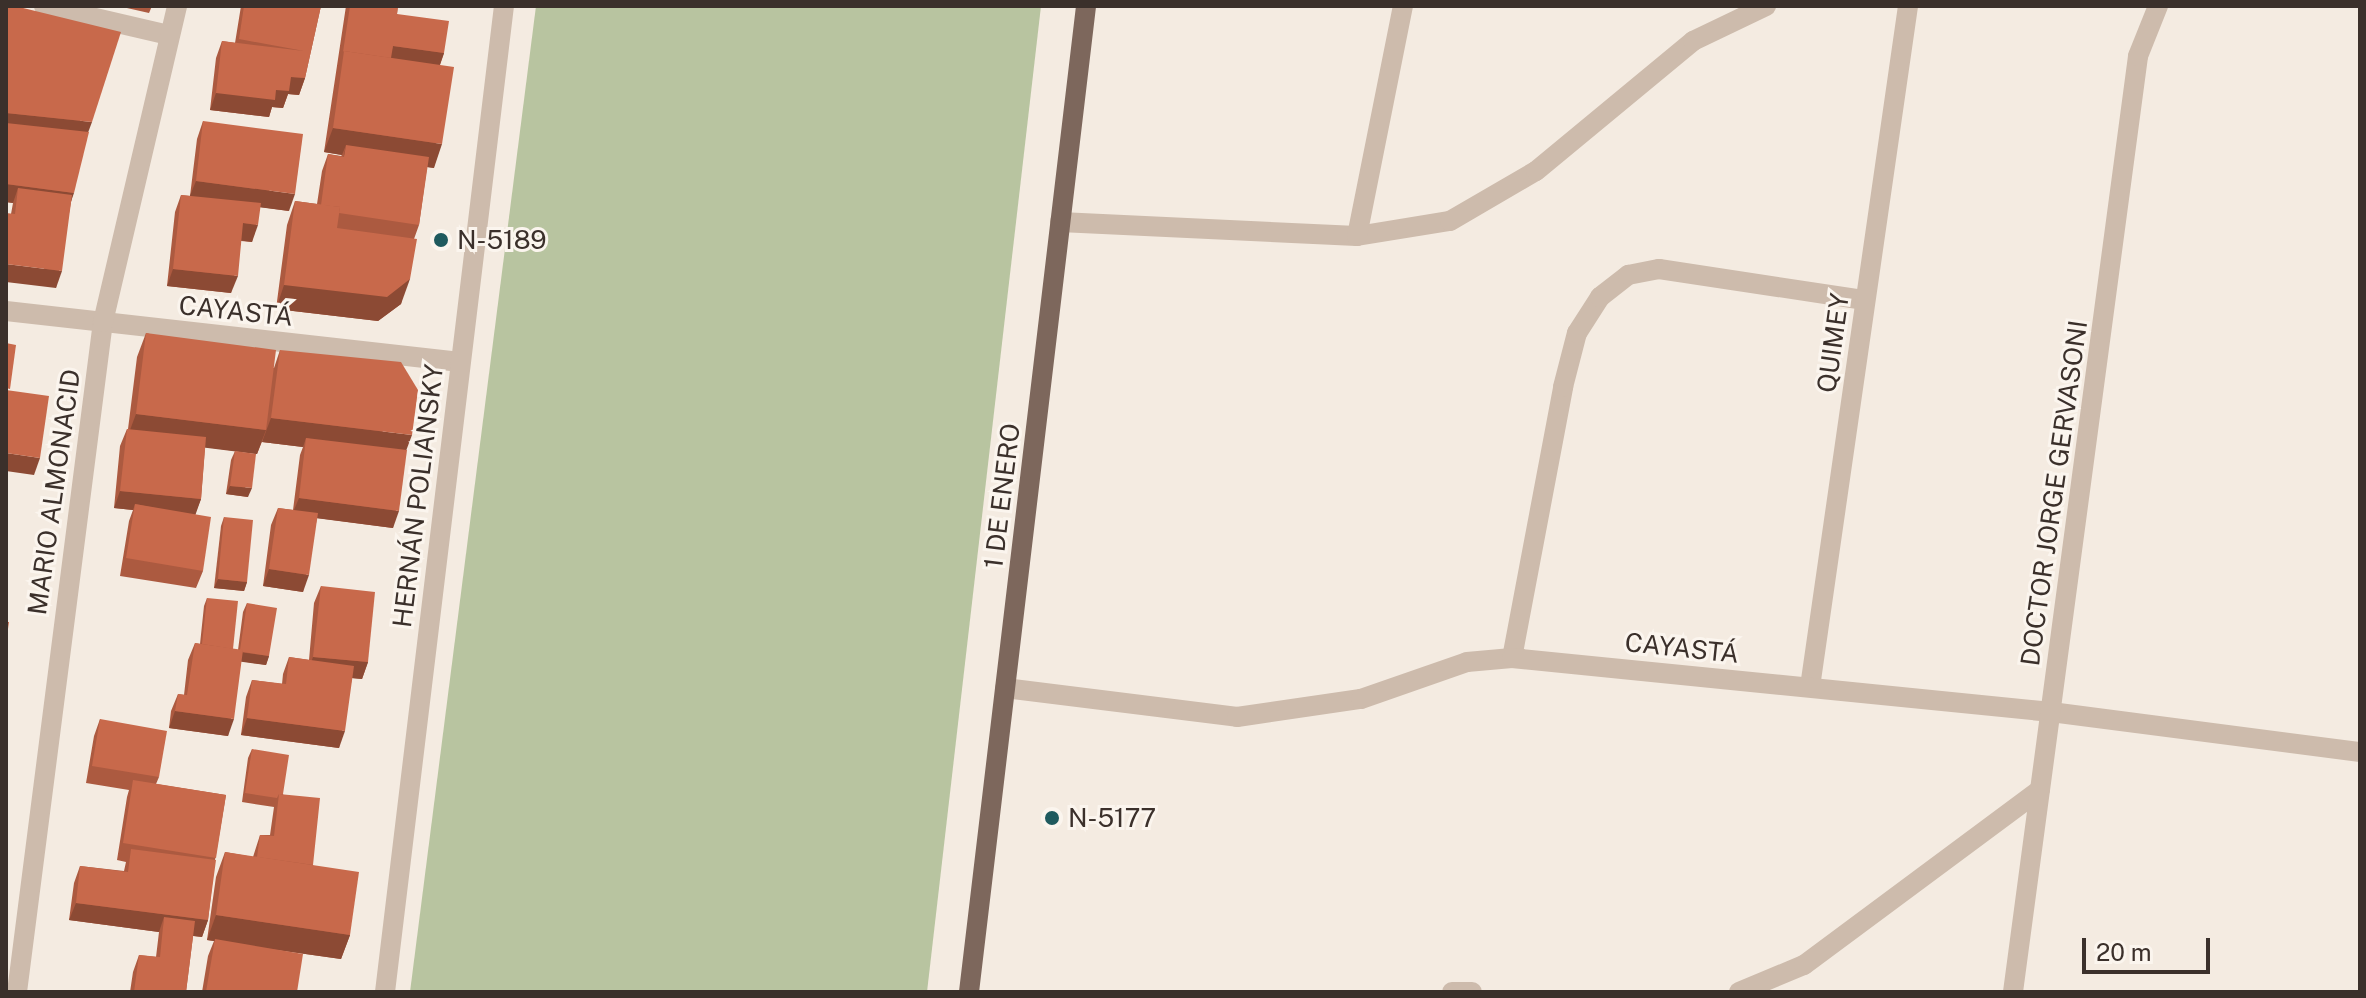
<!DOCTYPE html>
<html>
<head>
<meta charset="utf-8">
<style>
  body { margin:0 }
  #map { position:relative; width:2366px; height:998px; overflow:hidden; background:#f4ebe1; font-family:"Public Sans",sans-serif }
  div>[style] { position:absolute }
  .green>* { inset:0; background:#b8c4a0 }
  .minor>* { height:20px; margin:-10px; padding:0 10px; transform-origin:10px; border-radius:10px; background:#cdbbac }
  .major>* { height:20px; margin:-10px; padding:0 10px; transform-origin:10px; border-radius:10px; background:#7d675c }
  .wall>* { inset:0; background:#ac5a40 }
  .shaded-wall>* { inset:0; background:#8c4a34 }
  .building>* { inset:0; background:#c8694b }
  .dots>* { width:22px; height:22px; translate:-50% -50%; box-sizing:border-box; border:4px solid #fbf5ee; border-radius:50% }
  span { translate:-50% -50%; white-space:nowrap; text-align:center; line-height:1.15; -webkit-text-stroke:6px #fbf5ee; paint-order:stroke }
  .poi-label { font-size:26px; color:#3b302b }
  .left { translate:0 -50%; text-align:left }
  .street-label { font-size:26px; color:#3b302b }
  .frame { position:absolute; inset:0; border:8px solid #3b302b; pointer-events:none }
  .scale { position:absolute; left:2082px; top:938px; width:128px; height:36px; box-sizing:border-box; border:4px solid #3b302b; border-top:0; padding-left:10px; font-size:24px; line-height:28px; white-space:nowrap; color:#3b302b; -webkit-text-stroke:6px #fbf5ee; paint-order:stroke }
</style>
</head>
<body>
<div id="map">
  <div class="green">
    <i style="clip-path:polygon(536px 6px,1041px 6px,927px 992px,410px 992px)"></i>
  </div>
  <div class="minor">
    <i style="left:44px;top:6px;width:128px;rotate:13.1deg"></i>
    <i style="left:1060px;top:222px;width:297px;rotate:2.7deg"></i>
    <i style="left:1357px;top:236px;width:94px;rotate:-9.2deg"></i>
    <i style="left:1450px;top:221px;width:99px;rotate:-30.2deg"></i>
    <i style="left:1536px;top:171px;width:204px;rotate:-39.6deg"></i>
    <i style="left:1693px;top:41px;width:81px;rotate:-25.6deg"></i>
    <i style="left:1357px;top:236px;width:235px;rotate:-78.7deg"></i>
    <i style="left:6px;top:311px;width:457px;rotate:6.4deg"></i>
    <i style="left:1512px;top:658px;width:276px;rotate:-79.3deg"></i>
    <i style="left:1563px;top:387px;width:56px;rotate:-75.5deg"></i>
    <i style="left:1577px;top:333px;width:43px;rotate:-57.4deg"></i>
    <i style="left:1600px;top:297px;width:36px;rotate:-38deg"></i>
    <i style="left:1628px;top:275px;width:32px;rotate:-11deg"></i>
    <i style="left:1659px;top:269px;width:208px;rotate:8.6deg"></i>
    <i style="left:1810px;top:687px;width:688px;rotate:-81.81deg"></i>
    <i style="left:1005px;top:688px;width:234px;rotate:7.1deg"></i>
    <i style="left:1237px;top:717px;width:125px;rotate:-8.3deg"></i>
    <i style="left:1361px;top:699px;width:112px;rotate:-19.2deg"></i>
    <i style="left:1467px;top:662px;width:45px;rotate:-5.1deg"></i>
    <i style="left:1512px;top:658px;width:542px;rotate:5.72deg"></i>
    <i style="left:2051px;top:712px;width:312px;rotate:7.4deg"></i>
    <i style="left:17px;top:992px;width:675px;rotate:-82.69deg"></i>
    <i style="left:103px;top:322px;width:325px;rotate:-76.8deg"></i>
    <i style="left:385px;top:992px;width:993px;rotate:-83.12deg"></i>
    <i style="left:1452px;top:992px;width:20px"></i>
    <i style="left:1739px;top:992px;width:70px;rotate:-22.6deg"></i>
    <i style="left:1804px;top:965px;width:294px;rotate:-36.6deg"></i>
    <i style="left:2013px;top:992px;width:944px;rotate:-82.39deg"></i>
    <i style="left:2138px;top:56px;width:54px;rotate:-68.2deg"></i>
  </div>
  <div class="major">
    <i style="left:969px;top:992px;width:993px;rotate:-83.23deg"></i>
  </div>
  <div class="wall">
    <i style="clip-path:polygon(118px 6px,152px 6px,149px 13px)"></i>
    <i style="clip-path:polygon(241px 6px,321px 6px,305px 78px,299px 95px,288px 94px,283px 108px,272px 107px,269px 117px,210px 110px,216px 58px,222px 41px,235px 43px)"></i>
    <i style="clip-path:polygon(346px 6px,398px 6px,397px 14px,444px 53px,440px 65px,434px 168px,427px 167px,419px 225px,414px 239px,401px 304px,378px 321px,276px 309px,287px 225px,295px 201px,317px 204px,322px 171px,328px 154px,341px 156px,342px 155px,324px 152px)"></i>
    <i style="clip-path:polygon(6px 9px,88px 132px,71px 202px,56px 288px,11px 214px,13px 203px,6px 202px)"></i>
    <i style="clip-path:polygon(203px 121px,289px 211px,260px 207px,252px 242px,241px 241px,231px 293px,167px 286px,175px 212px,181px 195px,190px 196px,197px 139px)"></i>
    <i style="clip-path:polygon(146px 333px,274px 368px,280px 350px,406px 450px,393px 528px,317px 518px,303px 592px,263px 586px,271px 525px,278px 508px,293px 510px,300px 455px,303px 447px,262px 442px,263px 439px,257px 454px,205px 447px,201px 499px,195px 514px,203px 571px,196px 588px,120px 576px,129px 521px,133px 510px,114px 508px,120px 446px,127px 429px,128px 429px,137px 357px)"></i>
    <i style="clip-path:polygon(235px 451px,248px 497px,226px 494px,231px 460px)"></i>
    <i style="clip-path:polygon(224px 517px,247px 582px,244px 591px,214px 588px,221px 526px)"></i>
    <i style="clip-path:polygon(321px 586px,368px 662px,362px 679px,352px 678px,339px 748px,241px 735px,246px 697px,252px 680px,282px 684px,283px 674px,289px 657px,309px 660px,314px 603px)"></i>
    <i style="clip-path:polygon(207px 598px,233px 649px,238px 650px,243px 612px,247px 603px,269px 656px,266px 665px,241px 661px,228px 736px,169px 728px,171px 711px,178px 694px,184px 695px,188px 660px,195px 643px,200px 644px,204px 606px)"></i>
    <i style="clip-path:polygon(100px 719px,159px 777px,156px 784px,226px 795px,215px 860px,208px 920px,202px 937px,193px 936px,186px 992px,130px 992px,133px 972px,139px 955px,156px 957px,159px 932px,69px 920px,74px 883px,80px 866px,124px 871px,126px 862px,117px 860px,127px 797px,129px 790px,86px 783px,94px 736px)"></i>
    <i style="clip-path:polygon(252px 749px,283px 794px,313px 865px,350px 935px,341px 959px,277px 950px,297px 992px,202px 992px,208px 956px,214px 941px,207px 940px,216px 877px,225px 852px,253px 857px,260px 835px,270px 835px,274px 807px,242px 802px,248px 758px)"></i>
  </div>
  <div class="shaded-wall">
    <i style="clip-path:polygon(393px 46px,444px 53px,438px 70px,385px 76px)"></i>
    <i style="clip-path:polygon(291px 77px,305px 78px,299px 95px,288px 94px,283px 108px,272px 107px,269px 117px,210px 110px,216px 93px,276px 90px)"></i>
    <i style="clip-path:polygon(6px 113px,92px 122px,83px 146px,6px 138px)"></i>
    <i style="clip-path:polygon(333px 128px,442px 144px,434px 168px,344px 155px,346px 145px,342px 155px,324px 152px)"></i>
    <i style="clip-path:polygon(196px 181px,295px 194px,289px 211px,189px 198px)"></i>
    <i style="clip-path:polygon(6px 184px,74px 193px,68px 210px,18px 188px,13px 203px,6px 202px)"></i>
    <i style="clip-path:polygon(243px 223px,258px 225px,252px 242px,237px 240px)"></i>
    <i style="clip-path:polygon(6px 264px,62px 271px,56px 288px,6px 282px)"></i>
    <i style="clip-path:polygon(173px 269px,238px 276px,231px 293px,167px 286px)"></i>
    <i style="clip-path:polygon(410px 279px,401px 304px,378px 321px,276px 309px,284px 285px)"></i>
    <i style="clip-path:polygon(136px 414px,266px 430px,257px 454px,127px 438px)"></i>
    <i style="clip-path:polygon(271px 418px,412px 435px,403px 459px,306px 438px,303px 447px,262px 442px)"></i>
    <i style="clip-path:polygon(6px 453px,40px 458px,34px 475px,6px 471px)"></i>
    <i style="clip-path:polygon(230px 486px,252px 488px,248px 497px,226px 494px)"></i>
    <i style="clip-path:polygon(120px 491px,201px 499px,195px 516px,135px 504px,133px 510px,114px 508px)"></i>
    <i style="clip-path:polygon(299px 498px,399px 511px,393px 528px,292px 515px)"></i>
    <i style="clip-path:polygon(269px 569px,309px 575px,303px 592px,263px 586px)"></i>
    <i style="clip-path:polygon(218px 579px,247px 582px,244px 591px,214px 588px)"></i>
    <i style="clip-path:polygon(239px 652px,269px 656px,266px 665px,236px 661px)"></i>
    <i style="clip-path:polygon(313px 657px,368px 662px,362px 679px,307px 674px)"></i>
    <i style="clip-path:polygon(175px 711px,234px 719px,228px 736px,169px 728px)"></i>
    <i style="clip-path:polygon(247px 718px,345px 731px,339px 748px,241px 735px)"></i>
    <i style="clip-path:polygon(76px 903px,208px 920px,202px 937px,163px 932px,164px 917px,159px 932px,69px 920px)"></i>
    <i style="clip-path:polygon(216px 915px,350px 935px,341px 959px,207px 940px)"></i>
  </div>
  <div class="building">
    <i style="clip-path:polygon(7px 6px,15px 6px,121px 32px,92px 122px,6px 113px,6px 10px)"></i>
    <i style="clip-path:polygon(244px 6px,321px 6px,305px 78px,291px 77px,289px 91px,276px 90px,275px 100px,216px 93px,222px 41px,304px 51px,239px 39px)"></i>
    <i style="clip-path:polygon(350px 6px,398px 6px,397px 14px,449px 21px,444px 53px,393px 46px,391px 58px,344px 51px,343px 52px)"></i>
    <i style="clip-path:polygon(344px 51px,454px 67px,442px 144px,333px 128px)"></i>
    <i style="clip-path:polygon(203px 121px,303px 134px,295px 194px,196px 181px)"></i>
    <i style="clip-path:polygon(6px 123px,89px 132px,74px 193px,6px 184px)"></i>
    <i style="clip-path:polygon(346px 145px,429px 157px,419px 225px,339px 213px,340px 207px,321px 205px,328px 154px,344px 157px)"></i>
    <i style="clip-path:polygon(18px 188px,72px 195px,62px 271px,6px 264px,6px 213px,15px 214px)"></i>
    <i style="clip-path:polygon(181px 195px,261px 203px,258px 225px,243px 223px,238px 276px,173px 269px)"></i>
    <i style="clip-path:polygon(295px 201px,340px 207px,337px 228px,417px 239px,410px 279px,387px 297px,284px 285px)"></i>
    <i style="clip-path:polygon(146px 333px,276px 350px,266px 430px,136px 414px)"></i>
    <i style="clip-path:polygon(6px 343px,16px 345px,10px 389px,6px 388px)"></i>
    <i style="clip-path:polygon(280px 350px,401px 362px,418px 390px,412px 435px,271px 418px)"></i>
    <i style="clip-path:polygon(6px 390px,49px 396px,40px 458px,6px 453px)"></i>
    <i style="clip-path:polygon(127px 429px,206px 437px,201px 499px,120px 491px)"></i>
    <i style="clip-path:polygon(306px 438px,407px 450px,399px 511px,299px 498px)"></i>
    <i style="clip-path:polygon(235px 451px,256px 454px,252px 488px,230px 486px)"></i>
    <i style="clip-path:polygon(135px 504px,211px 517px,203px 571px,126px 558px)"></i>
    <i style="clip-path:polygon(278px 508px,318px 513px,309px 575px,269px 569px)"></i>
    <i style="clip-path:polygon(224px 517px,253px 520px,247px 582px,218px 579px)"></i>
    <i style="clip-path:polygon(321px 586px,375px 592px,368px 662px,313px 657px)"></i>
    <i style="clip-path:polygon(207px 598px,238px 601px,233px 649px,202px 644px)"></i>
    <i style="clip-path:polygon(247px 603px,277px 608px,269px 656px,243px 652px,243px 650px,240px 650px)"></i>
    <i style="clip-path:polygon(6px 622px,9px 622px,6px 642px)"></i>
    <i style="clip-path:polygon(195px 643px,243px 650px,234px 719px,175px 711px,178px 694px,187px 695px)"></i>
    <i style="clip-path:polygon(289px 657px,354px 666px,345px 731px,247px 718px,252px 680px,286px 684px)"></i>
    <i style="clip-path:polygon(100px 719px,167px 731px,159px 777px,92px 766px)"></i>
    <i style="clip-path:polygon(252px 749px,289px 755px,283px 794px,279px 794px,277px 798px,245px 793px)"></i>
    <i style="clip-path:polygon(133px 780px,226px 795px,216px 858px,123px 843px)"></i>
    <i style="clip-path:polygon(279px 794px,320px 798px,313px 865px,257px 857px,260px 835px,274px 836px)"></i>
    <i style="clip-path:polygon(131px 849px,216px 860px,208px 920px,76px 903px,80px 866px,128px 872px)"></i>
    <i style="clip-path:polygon(225px 852px,359px 872px,350px 935px,216px 915px)"></i>
    <i style="clip-path:polygon(164px 917px,195px 921px,186px 992px,134px 992px,139px 955px,160px 957px)"></i>
    <i style="clip-path:polygon(215px 939px,303px 954px,297px 992px,206px 992px)"></i>
  </div>
  <div class="dots">
    <i style="left:441px;top:240px;background:#1f5a5e"></i>
    <i style="left:1052px;top:818px;background:#1f5a5e"></i>
  </div>
  <div class="poi-label">
    <span class="left" style="left:457px;top:240px">N-5189</span>
    <span class="left" style="left:1068px;top:818px">N-5177</span>
  </div>
  <div class="street-label">
    <span style="left:236px;top:311px;rotate:6deg">CAYASTÁ</span>
    <span style="left:1833px;top:343px;rotate:-82deg">QUIMEY</span>
    <span style="left:54px;top:492px;rotate:-82deg">MARIO ALMONACID</span>
    <span style="left:2054px;top:493px;rotate:-82deg">DOCTOR JORGE GERVASONI</span>
    <span style="left:418px;top:496px;rotate:-83deg">HERNÁN POLIANSKY</span>
    <span style="left:1002px;top:496px;rotate:-83deg">1 DE ENERO</span>
    <span style="left:1682px;top:648px;rotate:6deg">CAYASTÁ</span>
  </div>
  <div class="frame"></div>
  <div class="scale">20 m</div>
</div>
</body>
</html>
